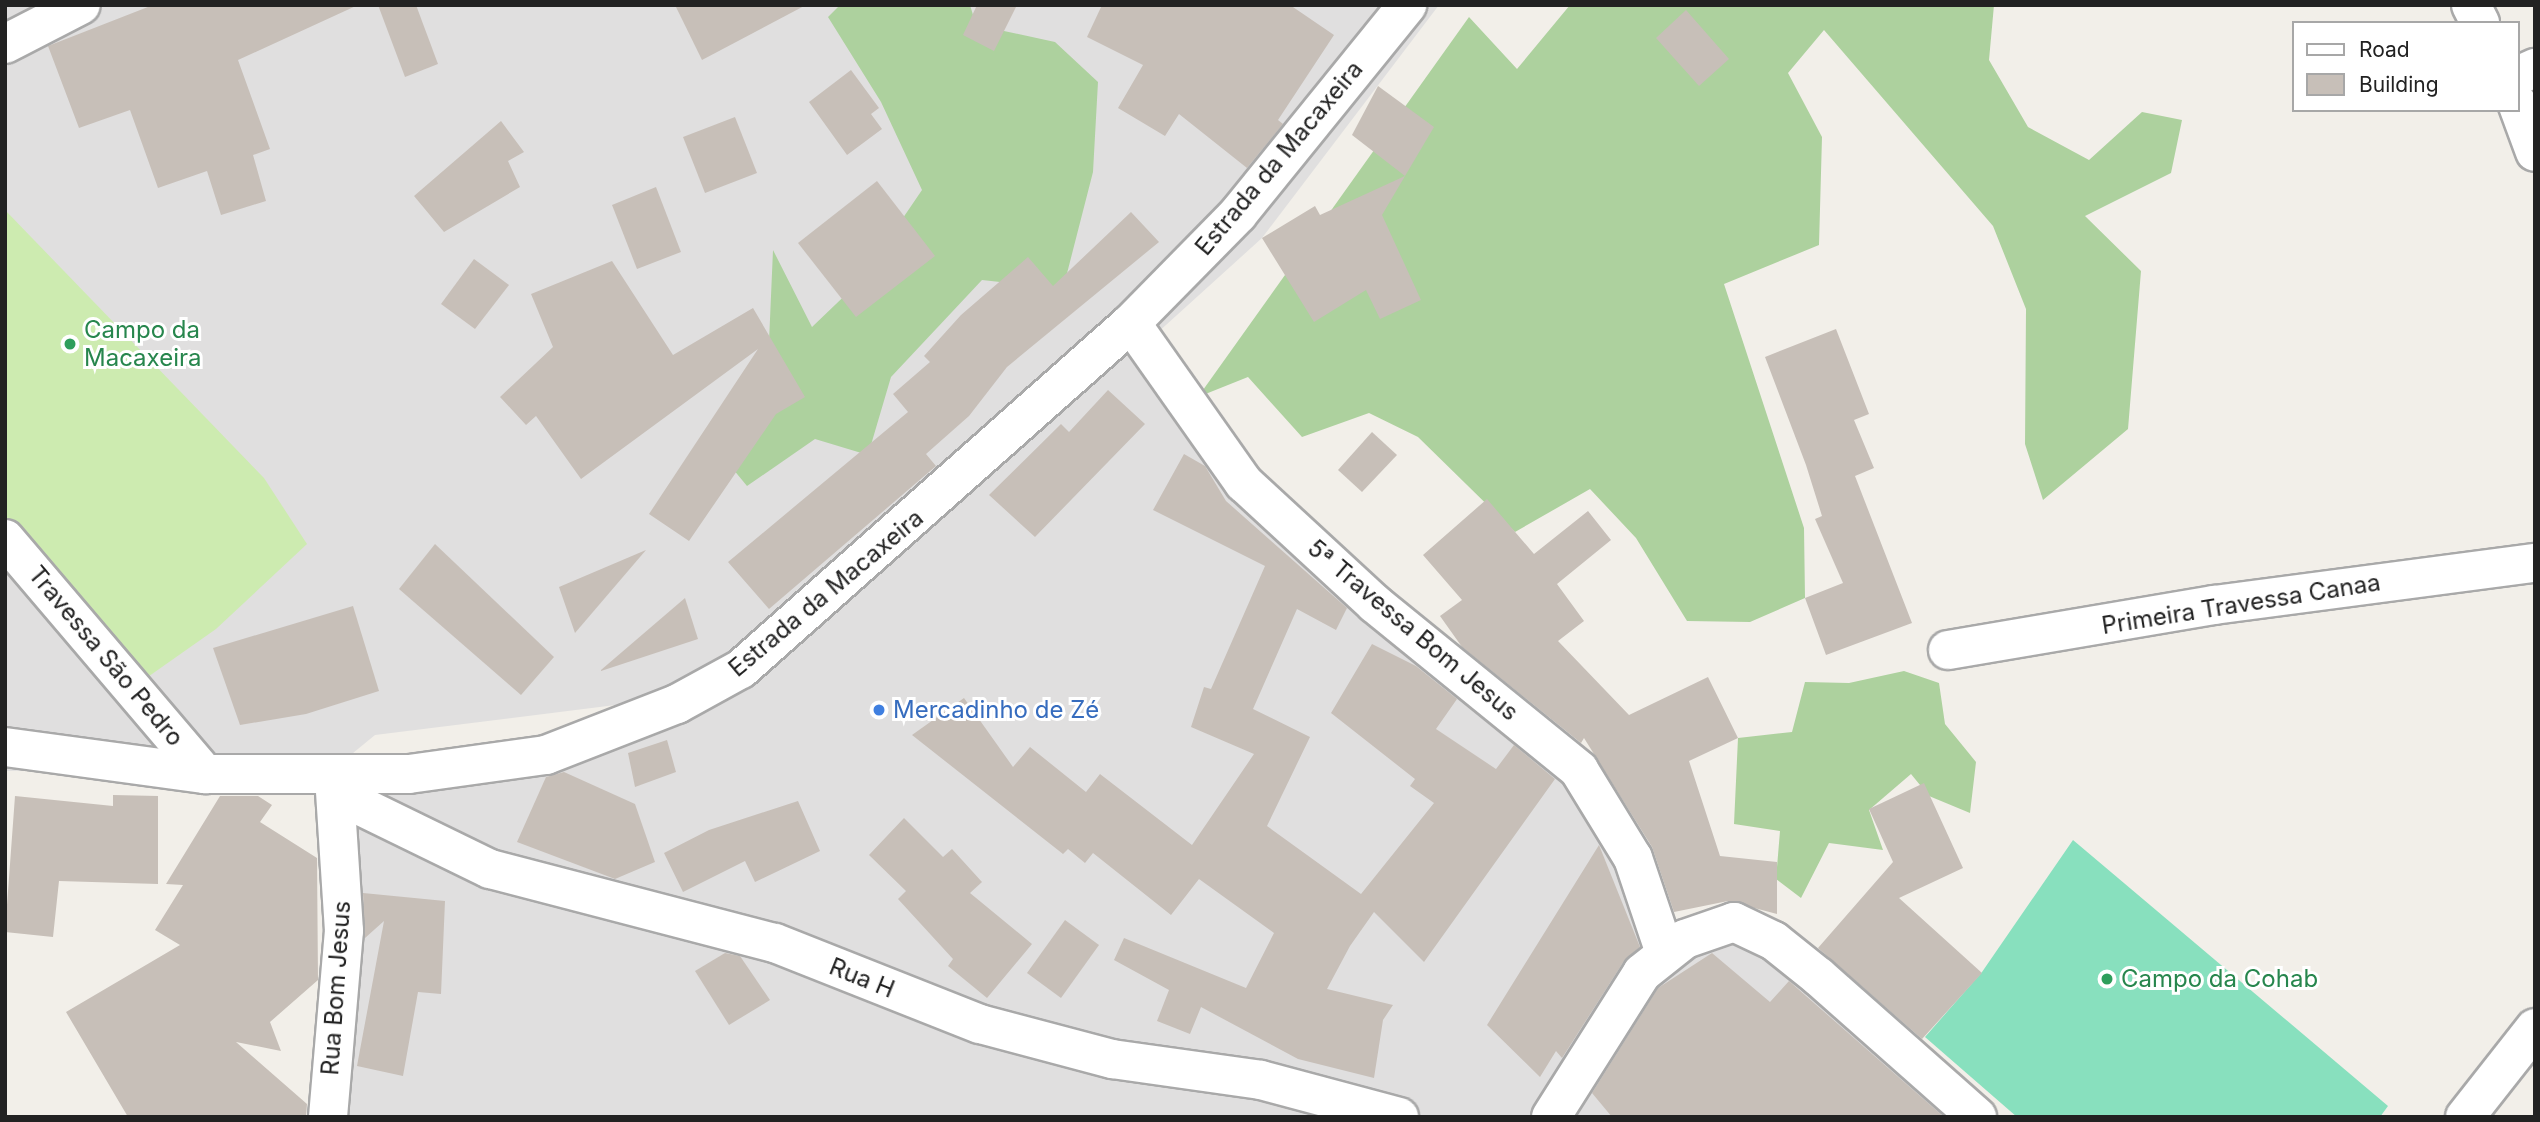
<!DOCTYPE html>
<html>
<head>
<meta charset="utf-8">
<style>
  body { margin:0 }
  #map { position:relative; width:2540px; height:1122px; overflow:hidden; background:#f2efe9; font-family:Inter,sans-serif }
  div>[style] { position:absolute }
  .residential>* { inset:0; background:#e0dfdf }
  .grass>* { inset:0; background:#cdebb0 }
  .forest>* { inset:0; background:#add19e }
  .pitch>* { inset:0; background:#88e0be }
  .building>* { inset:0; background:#c7bfb8 }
  .roads { filter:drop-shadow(2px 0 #a9a9a9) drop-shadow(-2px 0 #a9a9a9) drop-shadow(0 2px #a9a9a9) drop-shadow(0 -2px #a9a9a9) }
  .street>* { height:38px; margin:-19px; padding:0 19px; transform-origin:19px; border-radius:19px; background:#fff }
  .dots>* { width:19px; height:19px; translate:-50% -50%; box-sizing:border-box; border:4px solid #fff; border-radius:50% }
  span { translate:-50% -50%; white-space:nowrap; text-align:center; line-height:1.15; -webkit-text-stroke:6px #fff; paint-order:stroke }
  .street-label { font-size:24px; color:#222 }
  .leisure-label { font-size:24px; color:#27864d }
  .left { translate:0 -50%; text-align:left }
  .shop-label { font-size:24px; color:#366cbe }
  .frame { position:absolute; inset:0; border:7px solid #222; pointer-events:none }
  .legend { position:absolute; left:2292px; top:21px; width:228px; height:91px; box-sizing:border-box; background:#fff; border:2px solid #a7a7a7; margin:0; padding:9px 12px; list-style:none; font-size:21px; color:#222 }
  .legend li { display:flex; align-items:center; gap:14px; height:35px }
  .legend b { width:35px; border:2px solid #a7a7a7 }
</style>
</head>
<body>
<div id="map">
  <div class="residential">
    <i style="clip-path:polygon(5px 5px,1439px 5px,1262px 238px,1145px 344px,1202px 431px,1579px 770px,1661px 942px,1740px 914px,1779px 921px,1997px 1117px,323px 1117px,335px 793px,651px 722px,695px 695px,375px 735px,303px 794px,285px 767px,5px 771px)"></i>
  </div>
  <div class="grass">
    <i style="clip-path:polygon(5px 210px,264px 478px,307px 544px,216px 629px,135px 686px,5px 537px)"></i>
  </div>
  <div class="forest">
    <i style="clip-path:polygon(840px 5px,970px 5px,976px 25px,1055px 42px,1098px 82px,1093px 172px,1063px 289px,982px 280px,891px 377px,868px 455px,815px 439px,747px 486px,714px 446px,769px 342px,773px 250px,812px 327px,860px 281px,922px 190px,881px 102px,828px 17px)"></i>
    <i style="clip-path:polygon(1570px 5px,1994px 5px,1989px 60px,2028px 127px,2089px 160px,2142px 112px,2182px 120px,2171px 173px,2085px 216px,2141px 271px,2128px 429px,2043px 500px,2025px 444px,2026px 309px,1993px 226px,1824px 30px,1788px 73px,1822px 137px,1819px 245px,1724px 284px,1804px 528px,1805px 598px,1750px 622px,1687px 621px,1636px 538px,1590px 489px,1515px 532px,1418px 437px,1369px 413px,1302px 437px,1248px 377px,1198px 397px,1469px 17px,1517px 69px)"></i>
    <i style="clip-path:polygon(1904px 671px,1939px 683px,1945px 724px,1976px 762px,1970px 813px,1929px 796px,1911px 774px,1869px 810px,1883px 850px,1829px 843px,1801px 898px,1776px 879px,1780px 831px,1734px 824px,1738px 738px,1792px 732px,1805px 682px,1849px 683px)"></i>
  </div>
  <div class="pitch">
    <i style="clip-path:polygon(2073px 840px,2388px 1106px,2380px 1117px,2017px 1117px,1925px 1037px,1982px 972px)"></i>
  </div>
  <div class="building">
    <i style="clip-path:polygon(153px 5px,358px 5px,238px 60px,270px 149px,253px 155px,266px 201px,221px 215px,207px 171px,158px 188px,130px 110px,79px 128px,48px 46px)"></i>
    <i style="clip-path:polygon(378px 5px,416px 5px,438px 64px,405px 77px)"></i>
    <i style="clip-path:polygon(675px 5px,806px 5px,702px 60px)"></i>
    <i style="clip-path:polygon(977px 5px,1017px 5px,994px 51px,963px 35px)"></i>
    <i style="clip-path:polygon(1102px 5px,1290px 5px,1334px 35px,1278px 120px,1283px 124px,1247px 168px,1179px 114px,1165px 136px,1118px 108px,1143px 65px,1087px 37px)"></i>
    <i style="clip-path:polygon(1686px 10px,1729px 59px,1699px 86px,1656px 38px)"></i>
    <i style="clip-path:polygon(851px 70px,879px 108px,871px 114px,882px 129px,847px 155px,809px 102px)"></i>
    <i style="clip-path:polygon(1378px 86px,1434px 127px,1405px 176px,1352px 135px)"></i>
    <i style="clip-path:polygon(735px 117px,757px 173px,705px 193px,683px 137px)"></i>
    <i style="clip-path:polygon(501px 121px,524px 152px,508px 161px,520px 187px,444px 232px,414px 196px)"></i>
    <i style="clip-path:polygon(1405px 176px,1382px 215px,1421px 300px,1380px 319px,1366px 290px,1314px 322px,1262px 238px,1315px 206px,1320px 215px)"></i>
    <i style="clip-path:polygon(877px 181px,935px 256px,856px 317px,798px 243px)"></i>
    <i style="clip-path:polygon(656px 187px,681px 252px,637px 269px,612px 205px)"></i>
    <i style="clip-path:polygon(1131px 212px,1159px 242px,1007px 367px,969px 416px,926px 454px,936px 466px,769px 609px,728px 562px,908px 412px,893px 394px,930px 362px,924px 356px,961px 315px,1028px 257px,1053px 286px)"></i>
    <i style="clip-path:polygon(474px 259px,509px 285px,475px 329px,441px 304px)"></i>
    <i style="clip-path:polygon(612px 261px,673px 355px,753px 308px,805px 397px,776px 414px,689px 541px,649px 514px,758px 349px,581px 479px,536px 416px,526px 425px,500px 397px,553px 347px,531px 294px)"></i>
    <i style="clip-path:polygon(1836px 329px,1869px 414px,1854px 420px,1874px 468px,1855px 476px,1912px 623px,1826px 655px,1805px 598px,1843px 583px,1815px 519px,1822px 516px,1806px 465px,1765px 357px)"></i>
    <i style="clip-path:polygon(1108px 390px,1145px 424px,1035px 537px,989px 495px,1061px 424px,1069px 432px)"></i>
    <i style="clip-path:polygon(1372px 432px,1397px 455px,1362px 492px,1338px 470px)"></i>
    <i style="clip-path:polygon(1184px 454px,1205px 466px,1226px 501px,1347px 608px,1336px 630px,1297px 609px,1253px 709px,1310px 737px,1267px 826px,1361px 894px,1434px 803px,1410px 786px,1415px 779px,1331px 713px,1372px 644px,1416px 666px,1457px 699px,1436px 729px,1496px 769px,1514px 745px,1555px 779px,1424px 962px,1374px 912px,1350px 946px,1327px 989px,1393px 1005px,1383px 1020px,1374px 1078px,1298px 1059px,1201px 1007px,1190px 1034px,1157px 1021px,1169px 990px,1114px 960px,1124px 938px,1246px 988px,1274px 933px,1199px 879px,1171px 915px,1093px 853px,1085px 863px,1068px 849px,1063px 854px,912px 735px,964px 698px,1013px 767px,1030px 747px,1086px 792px,1100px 774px,1192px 845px,1254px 754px,1191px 727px,1204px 687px,1211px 689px,1265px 566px,1153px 510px)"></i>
    <i style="clip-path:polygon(1487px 499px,1534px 554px,1588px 511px,1611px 540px,1557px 584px,1584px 621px,1558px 641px,1629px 715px,1708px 677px,1738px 738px,1689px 761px,1720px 856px,1777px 862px,1777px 914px,1728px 901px,1674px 912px,1652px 847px,1584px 738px,1581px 743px,1462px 647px,1440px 616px,1462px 600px,1423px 555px)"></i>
    <i style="clip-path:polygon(435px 544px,554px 657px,521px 695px,399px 589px)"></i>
    <i style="clip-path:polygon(646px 550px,575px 633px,559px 587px)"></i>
    <i style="clip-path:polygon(685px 598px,698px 639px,601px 671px,601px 670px)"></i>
    <i style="clip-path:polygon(353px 606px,379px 691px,306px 714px,240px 725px,213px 648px)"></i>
    <i style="clip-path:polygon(667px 740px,676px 772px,635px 787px,628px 753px)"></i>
    <i style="clip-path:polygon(564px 772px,635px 804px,655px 862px,615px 879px,517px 842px,546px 777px)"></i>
    <i style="clip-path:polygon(1924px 783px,1963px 868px,1899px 898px,1982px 973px,1922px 1039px,1818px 948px,1893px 862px,1869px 809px)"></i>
    <i style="clip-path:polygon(113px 795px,158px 796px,158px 884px,59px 881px,53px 937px,5px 932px,15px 796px,113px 806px)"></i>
    <i style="clip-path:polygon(220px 796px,258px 796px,272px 805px,260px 822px,317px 858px,318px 980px,270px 1022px,281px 1051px,236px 1042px,307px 1104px,306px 1117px,128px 1117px,66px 1012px,180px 945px,155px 930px,183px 885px,166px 884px)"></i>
    <i style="clip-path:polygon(798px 801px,820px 851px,755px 882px,745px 861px,683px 892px,664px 853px,709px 830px)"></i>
    <i style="clip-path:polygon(904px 818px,943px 857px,952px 849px,982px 882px,970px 893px,1032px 944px,987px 998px,948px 966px,953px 959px,898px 899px,906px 891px,869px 855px)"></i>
    <i style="clip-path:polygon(1599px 845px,1640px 947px,1624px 961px,1562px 1058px,1556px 1051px,1540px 1077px,1487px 1025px)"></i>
    <i style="clip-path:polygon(363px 893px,445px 901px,441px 994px,418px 992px,403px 1076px,357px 1066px,384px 921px,365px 938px)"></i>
    <i style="clip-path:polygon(1065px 920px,1099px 945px,1061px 998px,1027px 973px)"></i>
    <i style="clip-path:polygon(725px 953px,740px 956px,770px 1000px,729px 1025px,695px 971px)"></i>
    <i style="clip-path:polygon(1712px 953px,1770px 1002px,1789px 981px,1944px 1117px,1612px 1117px,1592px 1093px,1658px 988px)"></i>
  </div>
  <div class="roads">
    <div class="street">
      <i style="left:2471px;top:5px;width:20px;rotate:63deg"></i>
      <i style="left:5px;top:44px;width:85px;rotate:-27.2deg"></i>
      <i style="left:2517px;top:76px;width:20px;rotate:-24deg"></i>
      <i style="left:2517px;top:103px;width:52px;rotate:69.8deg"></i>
      <i style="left:1131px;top:323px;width:196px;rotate:54.8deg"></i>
      <i style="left:1244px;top:483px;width:178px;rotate:42.7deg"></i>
      <i style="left:1375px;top:604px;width:263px;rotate:39.1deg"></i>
      <i style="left:1579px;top:770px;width:103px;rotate:58.5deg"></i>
      <i style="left:1633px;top:858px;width:100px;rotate:71.4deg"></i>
      <i style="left:5px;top:539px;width:309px;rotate:49.6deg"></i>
      <i style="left:1948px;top:650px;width:270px;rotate:-9.6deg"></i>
      <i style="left:2214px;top:605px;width:324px;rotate:-7.5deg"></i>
      <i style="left:5px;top:747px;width:202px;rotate:7.7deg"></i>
      <i style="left:205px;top:774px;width:204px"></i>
      <i style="left:409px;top:774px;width:138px;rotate:-7.9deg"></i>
      <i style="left:546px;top:755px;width:141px;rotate:-21.3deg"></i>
      <i style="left:677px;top:704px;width:73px;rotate:-28.7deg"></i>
      <i style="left:741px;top:669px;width:521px;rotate:-41.58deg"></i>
      <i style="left:1131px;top:323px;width:153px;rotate:-45.5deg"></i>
      <i style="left:1238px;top:214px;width:269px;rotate:-51deg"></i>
      <i style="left:338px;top:795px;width:169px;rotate:26deg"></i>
      <i style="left:490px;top:869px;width:294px;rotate:14.6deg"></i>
      <i style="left:775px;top:943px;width:220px;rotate:21.6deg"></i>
      <i style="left:980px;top:1024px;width:137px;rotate:14.9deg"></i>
      <i style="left:1112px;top:1059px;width:150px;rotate:8deg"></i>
      <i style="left:1261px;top:1080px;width:143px;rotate:15deg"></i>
      <i style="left:328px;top:1117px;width:187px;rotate:-85.1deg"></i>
      <i style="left:344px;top:931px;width:155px;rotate:-93.7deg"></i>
      <i style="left:1551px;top:1117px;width:170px;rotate:-57.7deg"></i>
      <i style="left:1642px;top:973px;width:55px;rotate:-38.3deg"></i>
      <i style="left:1685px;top:939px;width:52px;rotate:-19.1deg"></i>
      <i style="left:1734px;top:922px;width:44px;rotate:25.4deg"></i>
      <i style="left:1774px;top:941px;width:58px;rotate:38.7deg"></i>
      <i style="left:1819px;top:977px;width:211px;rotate:41.5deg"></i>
      <i style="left:2465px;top:1117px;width:113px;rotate:-51.8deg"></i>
    </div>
  </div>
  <div class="dots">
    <i style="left:70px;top:344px;background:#2e9e5b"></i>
    <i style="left:879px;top:710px;background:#3f7fe0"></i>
    <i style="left:2107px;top:979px;background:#2e9e5b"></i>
  </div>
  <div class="street-label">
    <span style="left:1279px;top:158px;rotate:-50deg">Estrada da Macaxeira</span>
    <span style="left:826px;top:593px;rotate:-40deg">Estrada da Macaxeira</span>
    <span style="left:2241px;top:604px;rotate:-9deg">Primeira Travessa Canaa</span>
    <span style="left:1413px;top:630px;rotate:40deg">5ª Travessa Bom Jesus</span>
    <span style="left:106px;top:656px;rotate:50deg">Travessa São Pedro</span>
    <span style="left:862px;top:978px;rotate:22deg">Rua H</span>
    <span style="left:336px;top:988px;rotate:-86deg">Rua Bom Jesus</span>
  </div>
  <div class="leisure-label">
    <span class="left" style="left:84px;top:344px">Campo da<br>Macaxeira</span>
    <span class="left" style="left:2121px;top:979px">Campo da Cohab</span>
  </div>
  <div class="shop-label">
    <span class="left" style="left:893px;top:710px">Mercadinho de Zé</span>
  </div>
  <div class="frame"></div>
  <ul class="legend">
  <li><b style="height:9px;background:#fff"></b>Road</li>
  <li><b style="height:19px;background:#c7bfb8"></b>Building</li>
  </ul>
</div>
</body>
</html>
